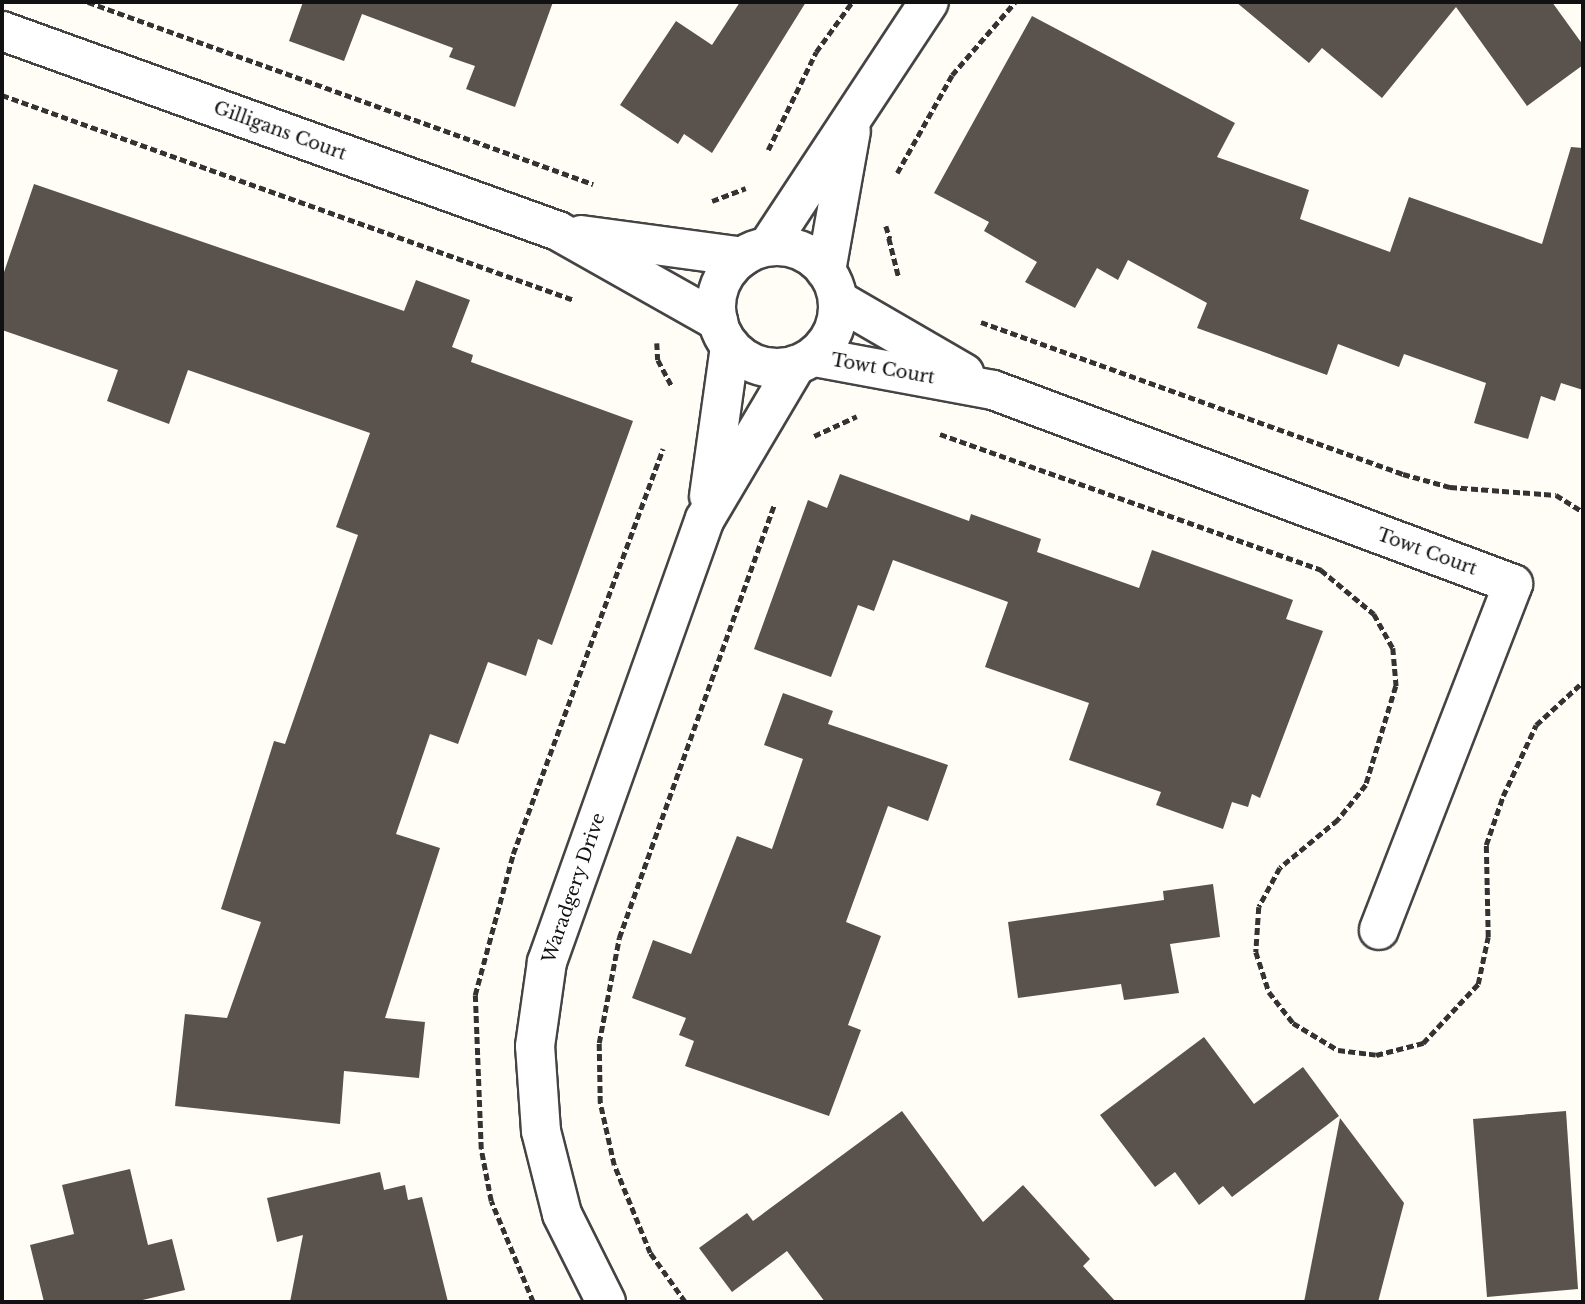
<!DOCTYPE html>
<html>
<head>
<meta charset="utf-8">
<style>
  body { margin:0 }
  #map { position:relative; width:1585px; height:1304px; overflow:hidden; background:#fffdf5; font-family:"Libre Baskerville",serif }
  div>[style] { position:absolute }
  .building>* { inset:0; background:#5a524d }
  .path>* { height:4.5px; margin-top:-2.25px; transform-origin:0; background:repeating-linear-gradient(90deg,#333 0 7px,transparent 0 10.5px) }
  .roads { filter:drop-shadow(2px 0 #444) drop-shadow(-2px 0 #444) drop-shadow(0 2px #444) drop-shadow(0 -2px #444) }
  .minor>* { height:38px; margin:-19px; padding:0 19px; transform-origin:19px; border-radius:19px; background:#fff }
  .minor>.ring { margin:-19px; padding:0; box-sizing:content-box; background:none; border:38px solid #fff; border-radius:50% }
  span { translate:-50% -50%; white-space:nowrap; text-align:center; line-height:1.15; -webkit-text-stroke:7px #fff; paint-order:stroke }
  .street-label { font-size:18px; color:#111 }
  .frame { position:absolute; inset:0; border:4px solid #111; pointer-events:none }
</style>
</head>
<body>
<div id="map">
  <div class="building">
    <i style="clip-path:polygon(303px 2px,553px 2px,515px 107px,466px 89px,475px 66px,449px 57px,453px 48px,362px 14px,344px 61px,289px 41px)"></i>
    <i style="clip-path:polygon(740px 2px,806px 2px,712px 153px,684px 134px,678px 144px,620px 105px,676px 21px,712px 45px)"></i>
    <i style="clip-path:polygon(1236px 2px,1552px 2px,1583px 45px,1583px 65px,1527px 106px,1456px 7px,1382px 98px,1322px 48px,1309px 63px)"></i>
    <i style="clip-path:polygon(1032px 16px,1235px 123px,1217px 157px,1309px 190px,1300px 219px,1390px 252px,1409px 197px,1542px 244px,1571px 147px,1583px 148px,1583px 390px,1561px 383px,1555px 401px,1541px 396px,1528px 439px,1474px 423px,1486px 383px,1404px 354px,1399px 367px,1338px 344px,1327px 375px,1197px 328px,1207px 303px,1128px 260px,1118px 280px,1097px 268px,1075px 308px,1025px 282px,1037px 262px,984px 231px,989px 222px,934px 193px)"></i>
    <i style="clip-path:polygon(34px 184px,404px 311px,416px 280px,470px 300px,452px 347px,473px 355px,471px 362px,633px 421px,552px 645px,538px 639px,526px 676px,488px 662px,458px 744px,430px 734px,396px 834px,440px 848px,385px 1018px,425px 1022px,419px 1078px,344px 1071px,340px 1124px,175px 1106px,185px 1014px,227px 1018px,261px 922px,221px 909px,274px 741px,285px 744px,358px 535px,336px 527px,370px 433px,188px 370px,169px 424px,107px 401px,118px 370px,2px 330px,2px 278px)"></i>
    <i style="clip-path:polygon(840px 474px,969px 521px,971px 514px,1041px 539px,1037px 552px,1139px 588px,1152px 550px,1293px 600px,1286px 619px,1323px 631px,1260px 798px,1252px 794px,1248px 807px,1232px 802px,1223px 829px,1156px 805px,1161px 792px,1069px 760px,1089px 703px,985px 667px,1008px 602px,893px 560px,874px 611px,858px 605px,831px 677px,754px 649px,808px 500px,827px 508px)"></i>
    <i style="clip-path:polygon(783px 693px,833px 711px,828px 724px,948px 765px,928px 821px,888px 806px,846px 922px,881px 936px,848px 1025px,861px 1030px,829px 1116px,685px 1066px,694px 1041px,679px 1035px,686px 1018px,632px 998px,653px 940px,691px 954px,737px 836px,772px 849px,803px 759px,764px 745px)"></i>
    <i style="clip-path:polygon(1213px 884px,1220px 937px,1170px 944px,1179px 993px,1124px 1000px,1121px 984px,1018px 998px,1008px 922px,1164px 900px,1163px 891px)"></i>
    <i style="clip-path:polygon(1204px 1037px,1254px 1104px,1303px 1067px,1339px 1116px,1232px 1197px,1223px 1186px,1199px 1205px,1175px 1172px,1155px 1187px,1100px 1115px)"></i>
    <i style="clip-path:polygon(902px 1111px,983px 1222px,1023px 1185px,1090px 1259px,1083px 1266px,1116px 1302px,825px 1302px,787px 1251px,732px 1292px,699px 1248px,747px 1213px,753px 1221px)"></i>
    <i style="clip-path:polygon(1566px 1111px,1578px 1289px,1487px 1297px,1473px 1119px)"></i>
    <i style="clip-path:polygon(1340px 1118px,1404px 1203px,1378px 1302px,1304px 1302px)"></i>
    <i style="clip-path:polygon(130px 1169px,148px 1245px,172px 1239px,185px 1290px,134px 1302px,44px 1302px,30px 1245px,74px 1234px,62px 1185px)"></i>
    <i style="clip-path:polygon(380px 1172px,384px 1190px,405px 1185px,408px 1200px,422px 1197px,448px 1302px,290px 1302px,303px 1235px,277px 1242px,267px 1198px)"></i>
  </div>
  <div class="path">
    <i style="left:88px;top:2px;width:537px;rotate:19.82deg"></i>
    <i style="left:2px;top:95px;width:608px;rotate:19.72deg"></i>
    <i style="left:768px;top:150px;width:109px;rotate:-63.9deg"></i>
    <i style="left:816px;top:52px;width:62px;rotate:-54.2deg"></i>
    <i style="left:897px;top:173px;width:112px;rotate:-60.7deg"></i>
    <i style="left:952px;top:75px;width:96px;rotate:-49.2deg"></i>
    <i style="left:712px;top:201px;width:36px;rotate:-21deg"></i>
    <i style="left:886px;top:226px;width:13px;rotate:72deg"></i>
    <i style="left:889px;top:238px;width:41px;rotate:76deg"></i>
    <i style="left:981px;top:322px;width:449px;rotate:19.8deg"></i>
    <i style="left:1403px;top:474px;width:49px;rotate:15.5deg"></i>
    <i style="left:1450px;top:487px;width:106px;rotate:4.3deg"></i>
    <i style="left:1556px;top:495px;width:32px;rotate:32deg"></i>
    <i style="left:657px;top:343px;width:17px;rotate:87deg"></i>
    <i style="left:658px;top:360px;width:30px;rotate:62deg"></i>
    <i style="left:940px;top:434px;width:405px;rotate:19.6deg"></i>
    <i style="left:1321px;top:570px;width:69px;rotate:39.7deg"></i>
    <i style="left:1374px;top:614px;width:39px;rotate:61deg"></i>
    <i style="left:1393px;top:648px;width:38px;rotate:85deg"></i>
    <i style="left:1396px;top:686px;width:103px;rotate:106.9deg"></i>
    <i style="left:1366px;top:785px;width:45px;rotate:128.7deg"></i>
    <i style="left:1338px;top:820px;width:75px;rotate:140.4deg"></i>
    <i style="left:1280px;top:868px;width:44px;rotate:118.3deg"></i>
    <i style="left:1259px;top:907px;width:45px;rotate:93.8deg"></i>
    <i style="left:1256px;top:952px;width:42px;rotate:72deg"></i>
    <i style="left:1269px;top:992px;width:39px;rotate:52deg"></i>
    <i style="left:1293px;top:1023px;width:52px;rotate:31deg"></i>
    <i style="left:1338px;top:1050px;width:38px;rotate:7deg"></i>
    <i style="left:1376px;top:1055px;width:49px;rotate:-14.3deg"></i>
    <i style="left:1423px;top:1043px;width:81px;rotate:-47deg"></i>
    <i style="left:1478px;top:984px;width:48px;rotate:-78deg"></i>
    <i style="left:1488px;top:937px;width:92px;rotate:-91.2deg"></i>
    <i style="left:1486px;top:845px;width:52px;rotate:-70.9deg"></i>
    <i style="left:1503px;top:796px;width:78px;rotate:-65.1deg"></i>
    <i style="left:1536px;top:725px;width:64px;rotate:-42.5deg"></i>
    <i style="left:814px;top:436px;width:47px;rotate:-24.9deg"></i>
    <i style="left:533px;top:1302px;width:109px;rotate:-112.6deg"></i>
    <i style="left:491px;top:1201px;width:53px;rotate:-100.9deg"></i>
    <i style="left:481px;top:1149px;width:154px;rotate:-92.2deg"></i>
    <i style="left:475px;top:995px;width:146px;rotate:-74.9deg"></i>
    <i style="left:513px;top:854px;width:432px;rotate:-69.7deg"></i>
    <i style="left:685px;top:1302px;width:60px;rotate:-125.5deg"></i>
    <i style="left:650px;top:1253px;width:95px;rotate:-112.2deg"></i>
    <i style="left:614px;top:1165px;width:64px;rotate:-102.7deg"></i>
    <i style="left:600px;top:1103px;width:60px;rotate:-91deg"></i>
    <i style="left:599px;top:1043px;width:107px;rotate:-79.2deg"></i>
    <i style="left:619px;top:938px;width:460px;rotate:-70.3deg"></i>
  </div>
  <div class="roads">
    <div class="minor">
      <i style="left:2px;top:31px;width:591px;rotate:19.78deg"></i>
      <i style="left:558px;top:231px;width:184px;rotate:29.4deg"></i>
      <i style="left:581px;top:235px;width:163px;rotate:7.7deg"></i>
      <i style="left:768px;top:246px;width:292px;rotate:-56.6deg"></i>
      <i class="ring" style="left:716px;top:246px;width:84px;height:84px"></i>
      <i style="left:826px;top:271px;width:142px;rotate:-79.9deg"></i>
      <i style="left:838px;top:300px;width:146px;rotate:30.1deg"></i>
      <i style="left:815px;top:357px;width:181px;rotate:10.5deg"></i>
      <i style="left:993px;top:390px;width:555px;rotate:20.46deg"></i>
      <i style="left:1513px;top:584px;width:371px;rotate:111.2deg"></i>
      <i style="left:709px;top:496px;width:151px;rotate:-82deg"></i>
      <i style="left:606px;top:1302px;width:98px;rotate:-116.6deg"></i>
      <i style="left:562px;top:1214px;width:86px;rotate:-104.2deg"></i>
      <i style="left:541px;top:1131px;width:85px;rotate:-94deg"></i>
      <i style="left:535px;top:1046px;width:85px;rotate:-81.9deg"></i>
      <i style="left:547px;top:962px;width:470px;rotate:-70.4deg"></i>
      <i style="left:705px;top:519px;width:179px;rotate:-59.4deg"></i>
    </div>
  </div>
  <div class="street-label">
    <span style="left:280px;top:131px;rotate:20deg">Gilligans Court</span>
    <span style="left:883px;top:369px;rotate:10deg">Towt Court</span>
    <span style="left:1427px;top:552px;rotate:20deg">Towt Court</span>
    <span style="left:574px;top:888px;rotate:-71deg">Waradgery Drive</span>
  </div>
  <div class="frame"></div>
</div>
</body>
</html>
